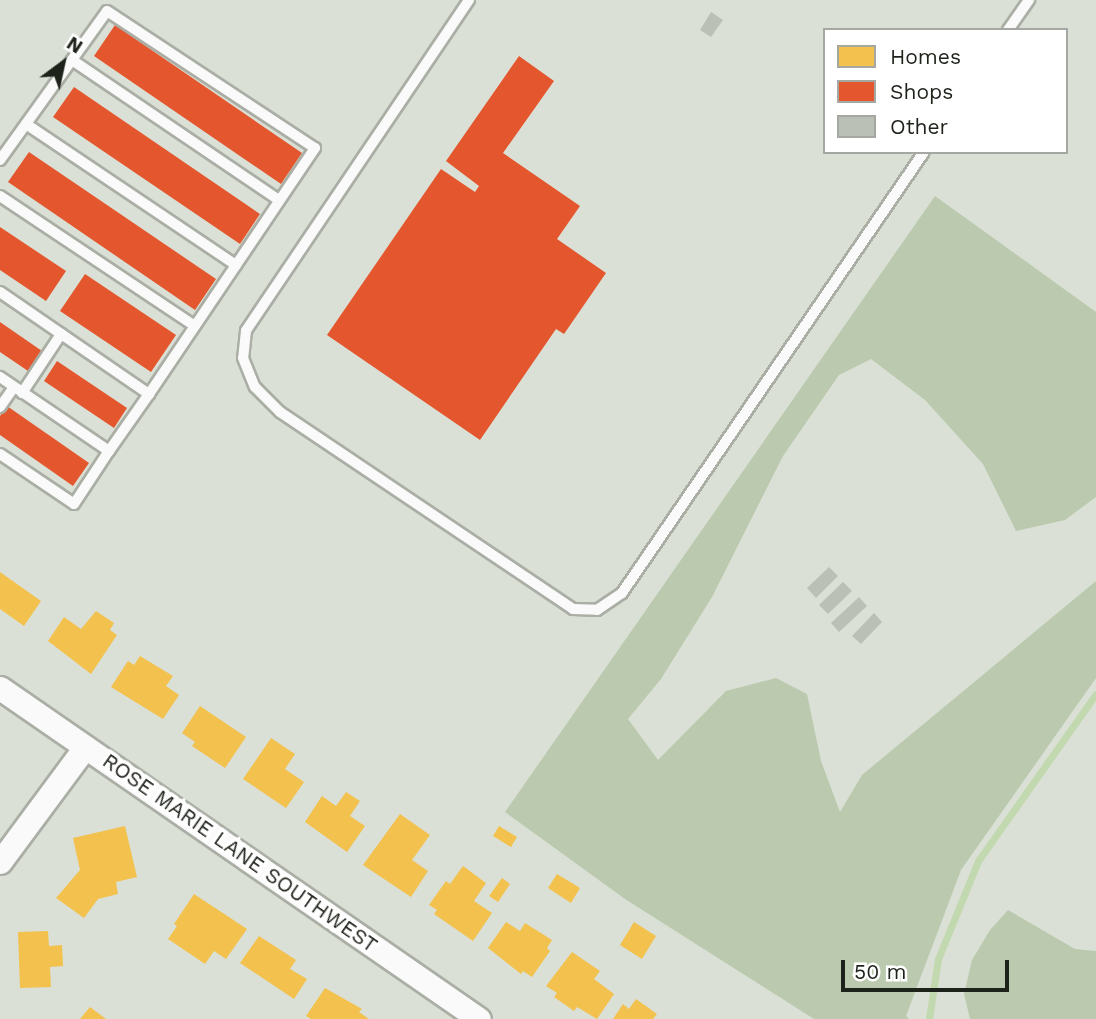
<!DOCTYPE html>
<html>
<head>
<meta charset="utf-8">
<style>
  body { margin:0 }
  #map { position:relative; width:1096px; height:1019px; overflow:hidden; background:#dae0d5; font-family:"Work Sans",sans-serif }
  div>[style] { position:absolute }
  .green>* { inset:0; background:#bbcaae }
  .homes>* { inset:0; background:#f2c14e }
  .shops>* { inset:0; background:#e4572e }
  .stream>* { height:7px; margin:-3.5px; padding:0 3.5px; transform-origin:3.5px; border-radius:3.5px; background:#c2d8af }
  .building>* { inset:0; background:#bbc0b7 }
  .roads { filter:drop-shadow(2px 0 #aaaea5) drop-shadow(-2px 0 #aaaea5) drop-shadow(0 2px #aaaea5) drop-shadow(0 -2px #aaaea5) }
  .service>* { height:10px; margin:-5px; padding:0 5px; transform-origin:5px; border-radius:5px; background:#f9faf9 }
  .minor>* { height:23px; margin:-11.5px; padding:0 11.5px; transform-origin:11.5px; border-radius:11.5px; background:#f9faf9 }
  span { translate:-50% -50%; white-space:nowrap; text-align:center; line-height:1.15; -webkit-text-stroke:7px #fff; paint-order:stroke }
  .street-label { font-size:21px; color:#1d221a }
  .legend { position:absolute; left:823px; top:28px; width:245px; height:126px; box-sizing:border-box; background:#fff; border:2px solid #a5a7a3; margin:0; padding:9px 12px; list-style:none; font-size:21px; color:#1d221a }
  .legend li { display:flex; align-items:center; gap:14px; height:35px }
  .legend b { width:35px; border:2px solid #a5a7a3 }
  .north { position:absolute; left:28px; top:28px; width:70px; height:70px; -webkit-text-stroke:5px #fff; paint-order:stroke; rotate:33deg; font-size:19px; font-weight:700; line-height:28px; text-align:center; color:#1d221a }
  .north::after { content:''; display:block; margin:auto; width:24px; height:32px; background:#1d221a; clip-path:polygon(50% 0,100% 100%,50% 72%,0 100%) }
  .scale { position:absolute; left:841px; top:960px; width:168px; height:32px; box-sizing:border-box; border:4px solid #1d221a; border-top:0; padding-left:9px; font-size:21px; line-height:24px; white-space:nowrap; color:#1d221a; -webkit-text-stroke:5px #fff; paint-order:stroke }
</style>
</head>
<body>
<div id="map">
  <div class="green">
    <i style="clip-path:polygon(935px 196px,1096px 312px,1096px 497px,1065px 520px,1016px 531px,983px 464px,925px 400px,871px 359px,839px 375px,783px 456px,712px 597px,661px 679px,628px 719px,658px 760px,726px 691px,776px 678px,807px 694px,821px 761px,840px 812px,862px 775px,1096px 581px,1096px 678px,961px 870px,906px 1016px,909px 1019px,814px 1019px,625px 899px,505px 812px)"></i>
    <i style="clip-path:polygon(1008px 910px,1075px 949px,1096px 951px,1096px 1019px,970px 1019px,964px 994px,972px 960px,990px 930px)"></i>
  </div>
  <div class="homes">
    <i style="clip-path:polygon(0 572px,41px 601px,24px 626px,0 609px)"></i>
    <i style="clip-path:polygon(96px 611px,114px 623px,110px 630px,117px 635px,91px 674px,48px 641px,64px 617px,81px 629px)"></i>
    <i style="clip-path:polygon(140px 656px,173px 676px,166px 686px,179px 695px,163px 719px,111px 687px,128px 661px,134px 665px)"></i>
    <i style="clip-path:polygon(200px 706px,246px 737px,225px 768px,192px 746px,195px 742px,182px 733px)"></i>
    <i style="clip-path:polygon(271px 738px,295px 754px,285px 769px,304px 782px,286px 808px,243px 779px)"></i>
    <i style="clip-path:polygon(346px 792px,360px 801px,350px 816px,365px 826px,347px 852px,305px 822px,322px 796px,336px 806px)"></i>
    <i style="clip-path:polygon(400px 814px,430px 835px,412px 860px,428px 871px,411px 897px,363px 865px)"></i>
    <i style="clip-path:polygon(125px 826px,137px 877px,116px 882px,118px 894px,98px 899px,84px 918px,56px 898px,80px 870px,73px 838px)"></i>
    <i style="clip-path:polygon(499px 826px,517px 837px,511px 847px,493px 836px)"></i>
    <i style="clip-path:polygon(463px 866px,486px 883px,474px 901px,492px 913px,473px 941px,434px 914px,437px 910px,429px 905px,446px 881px,450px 884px)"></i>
    <i style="clip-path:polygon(557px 874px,580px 888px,571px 903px,548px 888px)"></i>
    <i style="clip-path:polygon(502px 878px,510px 884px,498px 902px,489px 896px)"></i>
    <i style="clip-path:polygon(194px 894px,247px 929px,226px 959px,214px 951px,205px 964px,168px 939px,177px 926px,174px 924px)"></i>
    <i style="clip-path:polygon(506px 922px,520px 931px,525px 923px,552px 940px,547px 948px,550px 951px,532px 977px,523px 971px,521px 974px,488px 948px)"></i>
    <i style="clip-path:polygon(634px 922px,656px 936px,642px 959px,620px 945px)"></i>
    <i style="clip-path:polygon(48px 931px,49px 946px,62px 945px,63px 966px,50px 967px,51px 987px,20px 988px,18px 932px)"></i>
    <i style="clip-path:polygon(259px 936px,296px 960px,290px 969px,307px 979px,294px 999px,240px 963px)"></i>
    <i style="clip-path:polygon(572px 952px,600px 971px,594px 979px,614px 994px,597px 1019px,577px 1007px,574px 1011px,554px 997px,557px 993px,546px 986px)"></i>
    <i style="clip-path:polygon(325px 988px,362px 1009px,359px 1012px,369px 1019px,311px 1019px,306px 1016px)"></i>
    <i style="clip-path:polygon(636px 999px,657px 1014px,653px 1019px,613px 1019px,623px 1004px,629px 1009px)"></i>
    <i style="clip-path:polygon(90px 1007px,106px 1019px,80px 1019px)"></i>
  </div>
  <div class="shops">
    <i style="clip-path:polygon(115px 25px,302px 153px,281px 184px,94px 56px)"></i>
    <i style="clip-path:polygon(519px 56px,554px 81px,503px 153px,580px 206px,557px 239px,606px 273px,564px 334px,556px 329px,480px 440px,327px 335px,441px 169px,475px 192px,479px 186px,446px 161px)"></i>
    <i style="clip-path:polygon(74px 87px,260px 214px,240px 244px,53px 117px)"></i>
    <i style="clip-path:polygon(29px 152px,216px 279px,195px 310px,8px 182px)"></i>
    <i style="clip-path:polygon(0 227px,66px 271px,46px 301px,0 270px)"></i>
    <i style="clip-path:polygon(85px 274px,176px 335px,151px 372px,60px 311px)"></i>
    <i style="clip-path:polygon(0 322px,42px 351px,28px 371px,0 352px)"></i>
    <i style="clip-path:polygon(57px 361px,127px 408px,114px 428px,44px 381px)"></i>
    <i style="clip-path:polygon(7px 406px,89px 463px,73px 486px,0 435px,0 416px)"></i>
  </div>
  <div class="stream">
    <i style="left:929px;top:1019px;width:61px;rotate:-81.5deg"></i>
    <i style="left:938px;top:959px;width:106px;rotate:-67.8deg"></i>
    <i style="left:978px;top:861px;width:204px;rotate:-54.8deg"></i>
  </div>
  <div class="building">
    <i style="clip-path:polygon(711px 12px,723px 20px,711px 37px,700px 30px)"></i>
    <i style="clip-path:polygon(829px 567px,838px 576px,816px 598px,807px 588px)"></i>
    <i style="clip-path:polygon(843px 582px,852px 591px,828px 614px,819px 605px)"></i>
    <i style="clip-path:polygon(859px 597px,867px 606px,839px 632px,831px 623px)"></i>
    <i style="clip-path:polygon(874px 613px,882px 622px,861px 644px,852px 636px)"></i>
  </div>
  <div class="roads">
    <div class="service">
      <i style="left:469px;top:0;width:399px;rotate:124deg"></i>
      <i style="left:246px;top:331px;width:27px;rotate:96deg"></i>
      <i style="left:243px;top:358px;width:31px;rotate:68deg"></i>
      <i style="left:255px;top:387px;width:35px;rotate:45deg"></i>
      <i style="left:280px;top:412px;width:353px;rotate:33.9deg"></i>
      <i style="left:573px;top:609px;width:24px;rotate:2deg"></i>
      <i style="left:597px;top:610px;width:30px;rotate:-34deg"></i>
      <i style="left:622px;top:593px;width:534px;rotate:-55.6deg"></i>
      <i style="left:1008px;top:30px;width:37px;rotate:-55deg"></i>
      <i style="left:72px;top:60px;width:250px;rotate:34.1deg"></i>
      <i style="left:26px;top:124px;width:253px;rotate:33.9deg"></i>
      <i style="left:0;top:160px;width:183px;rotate:-54.3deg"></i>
      <i style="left:107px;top:11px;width:249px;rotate:33.4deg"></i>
      <i style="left:315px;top:148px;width:297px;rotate:124deg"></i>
      <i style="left:0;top:196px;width:234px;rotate:33.7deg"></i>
      <i style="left:0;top:292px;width:181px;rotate:34.4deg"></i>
      <i style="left:149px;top:394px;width:70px;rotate:125.1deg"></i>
      <i style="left:109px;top:451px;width:132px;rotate:-145.8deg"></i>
      <i style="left:22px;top:393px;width:71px;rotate:-56.5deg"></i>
      <i style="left:0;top:407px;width:24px;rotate:-55deg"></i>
      <i style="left:0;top:454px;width:89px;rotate:34deg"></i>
      <i style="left:74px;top:504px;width:64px;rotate:-56.6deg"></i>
    </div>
    <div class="minor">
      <i style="left:0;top:688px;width:582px;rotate:34.65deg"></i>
      <i style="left:0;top:862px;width:143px;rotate:-53.5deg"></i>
    </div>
  </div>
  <div class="street-label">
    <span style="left:240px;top:853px;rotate:35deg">ROSE MARIE LANE SOUTHWEST</span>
  </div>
  <ul class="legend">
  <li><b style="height:19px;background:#f2c14e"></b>Homes</li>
  <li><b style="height:19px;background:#e4572e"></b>Shops</li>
  <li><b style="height:19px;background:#bbc0b7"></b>Other</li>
  </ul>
  <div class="north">N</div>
  <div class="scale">50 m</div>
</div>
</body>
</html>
